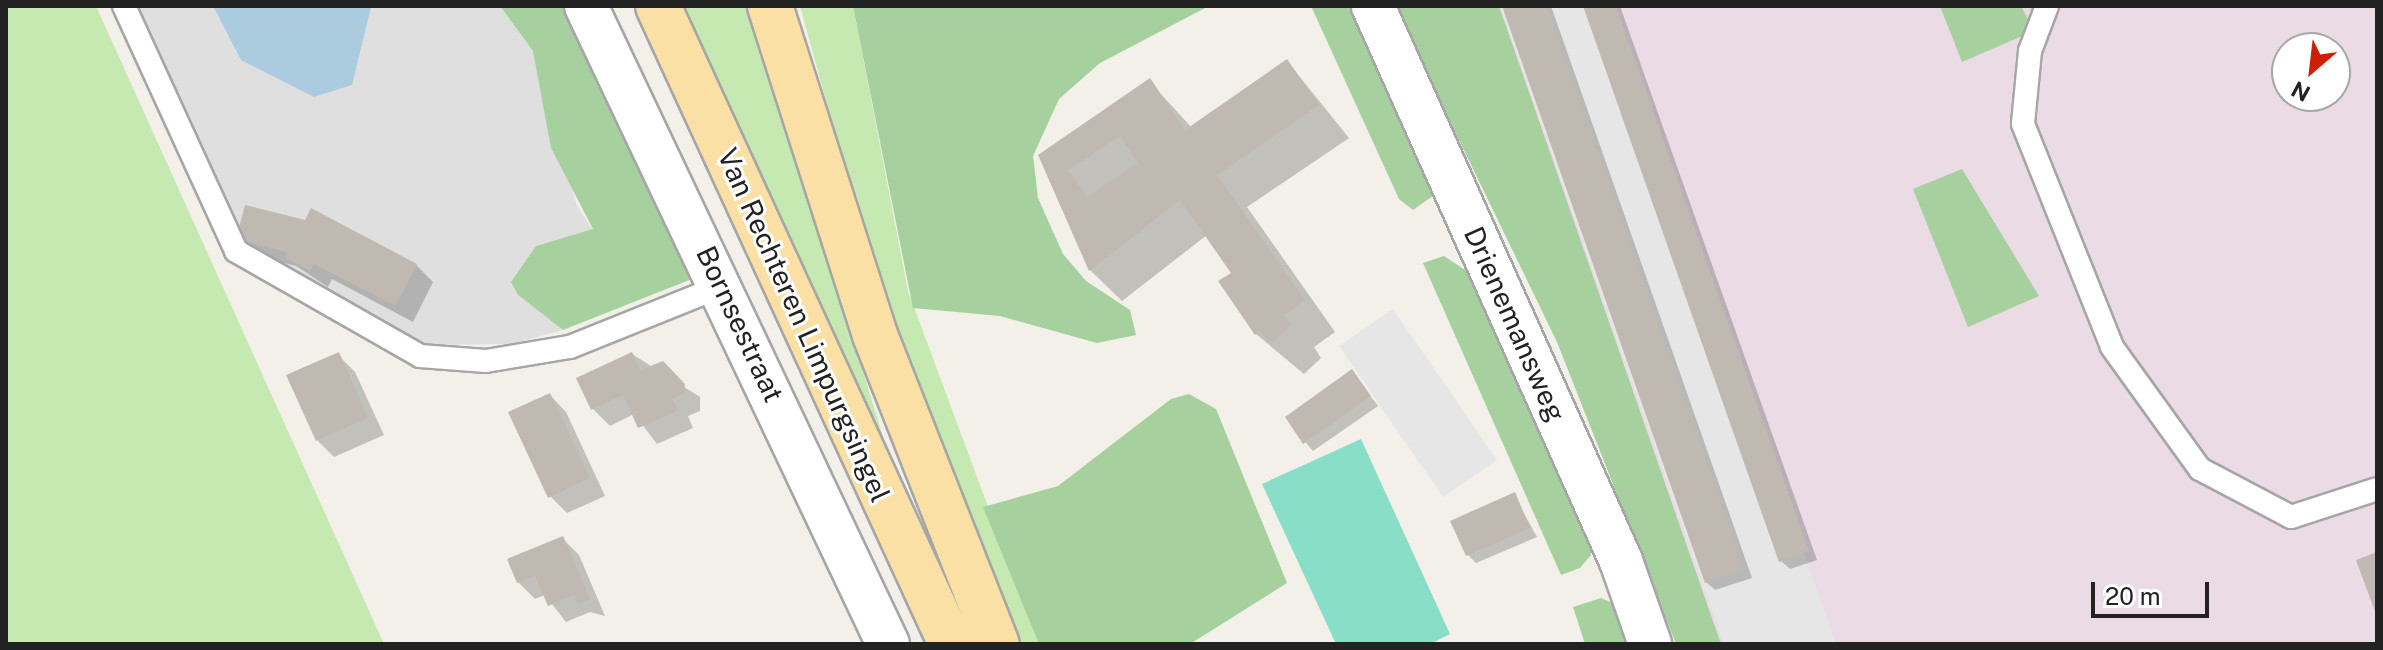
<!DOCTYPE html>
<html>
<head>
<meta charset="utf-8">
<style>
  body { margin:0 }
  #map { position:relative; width:2383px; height:650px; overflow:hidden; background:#f2f0e9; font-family:"Public Sans",sans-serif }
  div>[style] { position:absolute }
  .residential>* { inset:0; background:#e0dfdf }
  .industrial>* { inset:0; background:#eadbe5 }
  .grass>* { inset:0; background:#c5e9b1 }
  .forest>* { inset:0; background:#a7d09f }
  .pitch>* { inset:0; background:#89dec8 }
  .parking>* { inset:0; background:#e6e6e6 }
  .water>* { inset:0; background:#abcbde }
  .shadow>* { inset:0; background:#0003 }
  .building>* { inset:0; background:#bfb9b2 }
  .roads { filter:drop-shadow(2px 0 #a6a6a6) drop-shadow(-2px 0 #a6a6a6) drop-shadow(0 2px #a6a6a6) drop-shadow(0 -2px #a6a6a6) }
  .service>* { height:22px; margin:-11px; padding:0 11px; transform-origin:11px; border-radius:11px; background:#fff }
  .minor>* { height:42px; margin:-21px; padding:0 21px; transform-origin:21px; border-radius:21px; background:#fff }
  .primary>* { height:44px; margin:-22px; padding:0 22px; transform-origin:22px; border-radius:22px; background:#fae0a5 }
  span { translate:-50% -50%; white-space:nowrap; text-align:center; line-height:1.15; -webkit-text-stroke:6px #fff; paint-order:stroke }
  .street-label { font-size:28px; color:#222 }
  .frame { position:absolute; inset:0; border:8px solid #222; pointer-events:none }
  .north { position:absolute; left:2271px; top:32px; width:80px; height:80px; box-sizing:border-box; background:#fff; border:2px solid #a7a7a7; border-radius:50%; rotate:208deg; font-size:22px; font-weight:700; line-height:32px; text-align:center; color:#222 }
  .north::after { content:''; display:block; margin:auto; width:28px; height:36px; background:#ce1f05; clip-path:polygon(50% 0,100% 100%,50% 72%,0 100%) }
  .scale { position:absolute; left:2091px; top:582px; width:118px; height:36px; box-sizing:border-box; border:4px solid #222; border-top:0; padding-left:10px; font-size:24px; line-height:28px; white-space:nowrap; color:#222; -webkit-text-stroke:6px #fff; paint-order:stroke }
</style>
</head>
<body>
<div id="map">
  <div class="residential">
    <i style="clip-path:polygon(132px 6px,213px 6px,241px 59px,267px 6px,500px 6px,533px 51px,577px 206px,593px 230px,536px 246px,518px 295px,563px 330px,512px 344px,414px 345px,242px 251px)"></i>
  </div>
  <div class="industrial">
    <i style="clip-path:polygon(evenodd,1401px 6px,2377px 6px,2377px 644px,1697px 644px,1401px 6px,2287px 48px,2335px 48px,2335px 96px,2287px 96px,2287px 48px)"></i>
  </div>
  <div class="grass">
    <i style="clip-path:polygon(6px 6px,96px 6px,384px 644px,6px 644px)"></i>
    <i style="clip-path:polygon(680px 6px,750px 6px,899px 488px)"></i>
    <i style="clip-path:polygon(800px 6px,853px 6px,908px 291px,1039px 644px,1005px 644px,892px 340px)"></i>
  </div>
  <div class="forest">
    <i style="clip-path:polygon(500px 6px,569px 6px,702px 275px,563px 330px,518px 295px,511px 282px,536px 246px,593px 229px,551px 148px,533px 51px)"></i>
    <i style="clip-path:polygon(853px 6px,1209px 6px,1100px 63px,1059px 99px,1033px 156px,1038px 198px,1063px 254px,1086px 281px,1130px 310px,1136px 335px,1097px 343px,1000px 316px,913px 308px)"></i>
    <i style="clip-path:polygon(1311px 6px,1353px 6px,1440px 191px,1413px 210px,1399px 199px)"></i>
    <i style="clip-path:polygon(1394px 6px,1499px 6px,1721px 644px,1676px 644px,1557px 342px)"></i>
    <i style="clip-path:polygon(1940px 6px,2021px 6px,2034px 31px,1962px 62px)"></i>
    <i style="clip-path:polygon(1962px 169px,2039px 296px,1968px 327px,1913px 189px)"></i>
    <i style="clip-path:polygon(1444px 256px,1468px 272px,1591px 538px,1591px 555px,1580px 568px,1561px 575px,1423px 263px)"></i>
    <i style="clip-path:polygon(1189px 394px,1216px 409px,1287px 583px,1190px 644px,1039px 644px,983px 507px,1058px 486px,1171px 399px)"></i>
    <i style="clip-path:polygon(1601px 598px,1617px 605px,1629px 644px,1585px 644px,1573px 607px)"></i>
  </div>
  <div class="pitch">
    <i style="clip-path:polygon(1361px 439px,1450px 634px,1430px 644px,1336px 644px,1262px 484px)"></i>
  </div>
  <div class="parking">
    <i style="clip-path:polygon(1500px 6px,1610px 6px,1836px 644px,1724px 644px)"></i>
    <i style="clip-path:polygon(1393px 309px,1497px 460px,1443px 497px,1339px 346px)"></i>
  </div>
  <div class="water">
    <i style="clip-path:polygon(213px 6px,371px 7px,352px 85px,314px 97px,241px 60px)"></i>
  </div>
  <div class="shadow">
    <i style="clip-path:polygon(1505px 6px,1551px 6px,1752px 578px,1715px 590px,1706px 582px)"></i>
    <i style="clip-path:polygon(1585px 6px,1620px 6px,1817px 560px,1790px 569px,1781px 561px)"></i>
    <i style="clip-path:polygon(1287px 61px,1349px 138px,1247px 207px,1335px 332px,1314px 347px,1321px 358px,1304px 374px,1256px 334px,1233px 274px,1207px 235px,1122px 301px,1090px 270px,1040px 156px,1149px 81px,1192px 128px)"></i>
    <i style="clip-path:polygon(239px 239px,416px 265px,433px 282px,413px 322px,332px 279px,328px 287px,296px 266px,256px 256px)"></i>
    <i style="clip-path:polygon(632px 354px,700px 397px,700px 411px,688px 416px,693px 428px,657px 444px,634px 414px,610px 426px,593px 409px)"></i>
    <i style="clip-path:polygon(338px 355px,355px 372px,384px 435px,334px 457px,317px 440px)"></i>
    <i style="clip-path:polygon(1352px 372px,1378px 406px,1313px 451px,1305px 442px)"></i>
    <i style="clip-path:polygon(550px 395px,566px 412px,605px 496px,567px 513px,550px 496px)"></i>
    <i style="clip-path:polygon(1514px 495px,1537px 537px,1476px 563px,1468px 555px)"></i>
    <i style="clip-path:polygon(562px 538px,579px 555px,605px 616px,590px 612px,566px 622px,545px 595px,535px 599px,518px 582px)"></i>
  </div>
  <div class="building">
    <i style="clip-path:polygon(1502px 6px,1547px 6px,1744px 569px,1705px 583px)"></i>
    <i style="clip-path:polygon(1583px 6px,1616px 6px,1809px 551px,1779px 562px)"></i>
    <i style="clip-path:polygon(evenodd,1287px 59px,1319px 105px,1217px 175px,1305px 300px,1284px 315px,1291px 325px,1271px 344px,1260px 331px,1255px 335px,1218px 281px,1231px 273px,1180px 200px,1089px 271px,1038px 155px,1150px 78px,1185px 130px,1287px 59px,1120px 136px,1138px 163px,1087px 197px,1068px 170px,1120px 136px)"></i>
    <i style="clip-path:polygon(245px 205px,305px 220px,311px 208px,417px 264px,395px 306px,314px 264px,310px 271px,285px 258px,288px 253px,236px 239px)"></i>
    <i style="clip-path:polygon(339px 352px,368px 418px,316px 441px,286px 375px)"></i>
    <i style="clip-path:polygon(632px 352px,640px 370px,663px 361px,685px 384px,684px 394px,672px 399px,678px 411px,638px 428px,623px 395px,591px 410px,576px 378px)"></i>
    <i style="clip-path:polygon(1352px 369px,1371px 396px,1303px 444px,1285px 417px)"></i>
    <i style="clip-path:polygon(550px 393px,590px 478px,548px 498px,508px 412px)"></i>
    <i style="clip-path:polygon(1515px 492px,1530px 528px,1466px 556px,1450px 521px)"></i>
    <i style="clip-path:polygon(563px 536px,590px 599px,578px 604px,574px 595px,548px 606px,535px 576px,517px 583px,507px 559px)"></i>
    <i style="clip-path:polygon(2377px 552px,2377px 617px,2356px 560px)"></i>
  </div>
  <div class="roads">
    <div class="service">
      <i style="left:124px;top:6px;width:269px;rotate:65.4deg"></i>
      <i style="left:236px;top:251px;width:212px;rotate:29.7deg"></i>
      <i style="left:420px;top:356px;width:66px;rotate:4.3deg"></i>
      <i style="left:486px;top:361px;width:85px;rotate:-9.5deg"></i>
      <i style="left:570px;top:347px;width:166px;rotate:-21.9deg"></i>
      <i style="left:2047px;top:6px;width:48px;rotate:110.7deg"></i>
      <i style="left:2030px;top:51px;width:73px;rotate:95.5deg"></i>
      <i style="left:2023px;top:124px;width:240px;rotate:68.2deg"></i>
      <i style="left:2112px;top:347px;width:150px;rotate:54.2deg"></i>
      <i style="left:2200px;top:469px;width:103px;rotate:27.8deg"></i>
      <i style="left:2291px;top:517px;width:90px;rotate:-18deg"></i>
    </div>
    <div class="minor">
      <i style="left:586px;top:6px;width:706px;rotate:64.67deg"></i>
      <i style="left:1373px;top:6px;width:608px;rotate:65.92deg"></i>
      <i style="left:1621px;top:561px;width:88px;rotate:70.7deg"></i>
    </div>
    <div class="primary">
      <i style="left:658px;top:6px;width:702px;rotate:65.33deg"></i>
      <i style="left:770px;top:6px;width:345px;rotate:72.3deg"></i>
      <i style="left:875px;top:335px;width:332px;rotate:68.5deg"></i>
    </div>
  </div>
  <div class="street-label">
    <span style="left:740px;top:324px;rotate:65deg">Bornsestraat</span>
    <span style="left:1515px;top:324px;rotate:66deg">Drienemansweg</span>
    <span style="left:804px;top:325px;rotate:66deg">Van Rechteren Limpurgsingel</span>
  </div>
  <div class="frame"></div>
  <div class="north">N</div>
  <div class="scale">20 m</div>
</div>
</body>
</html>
